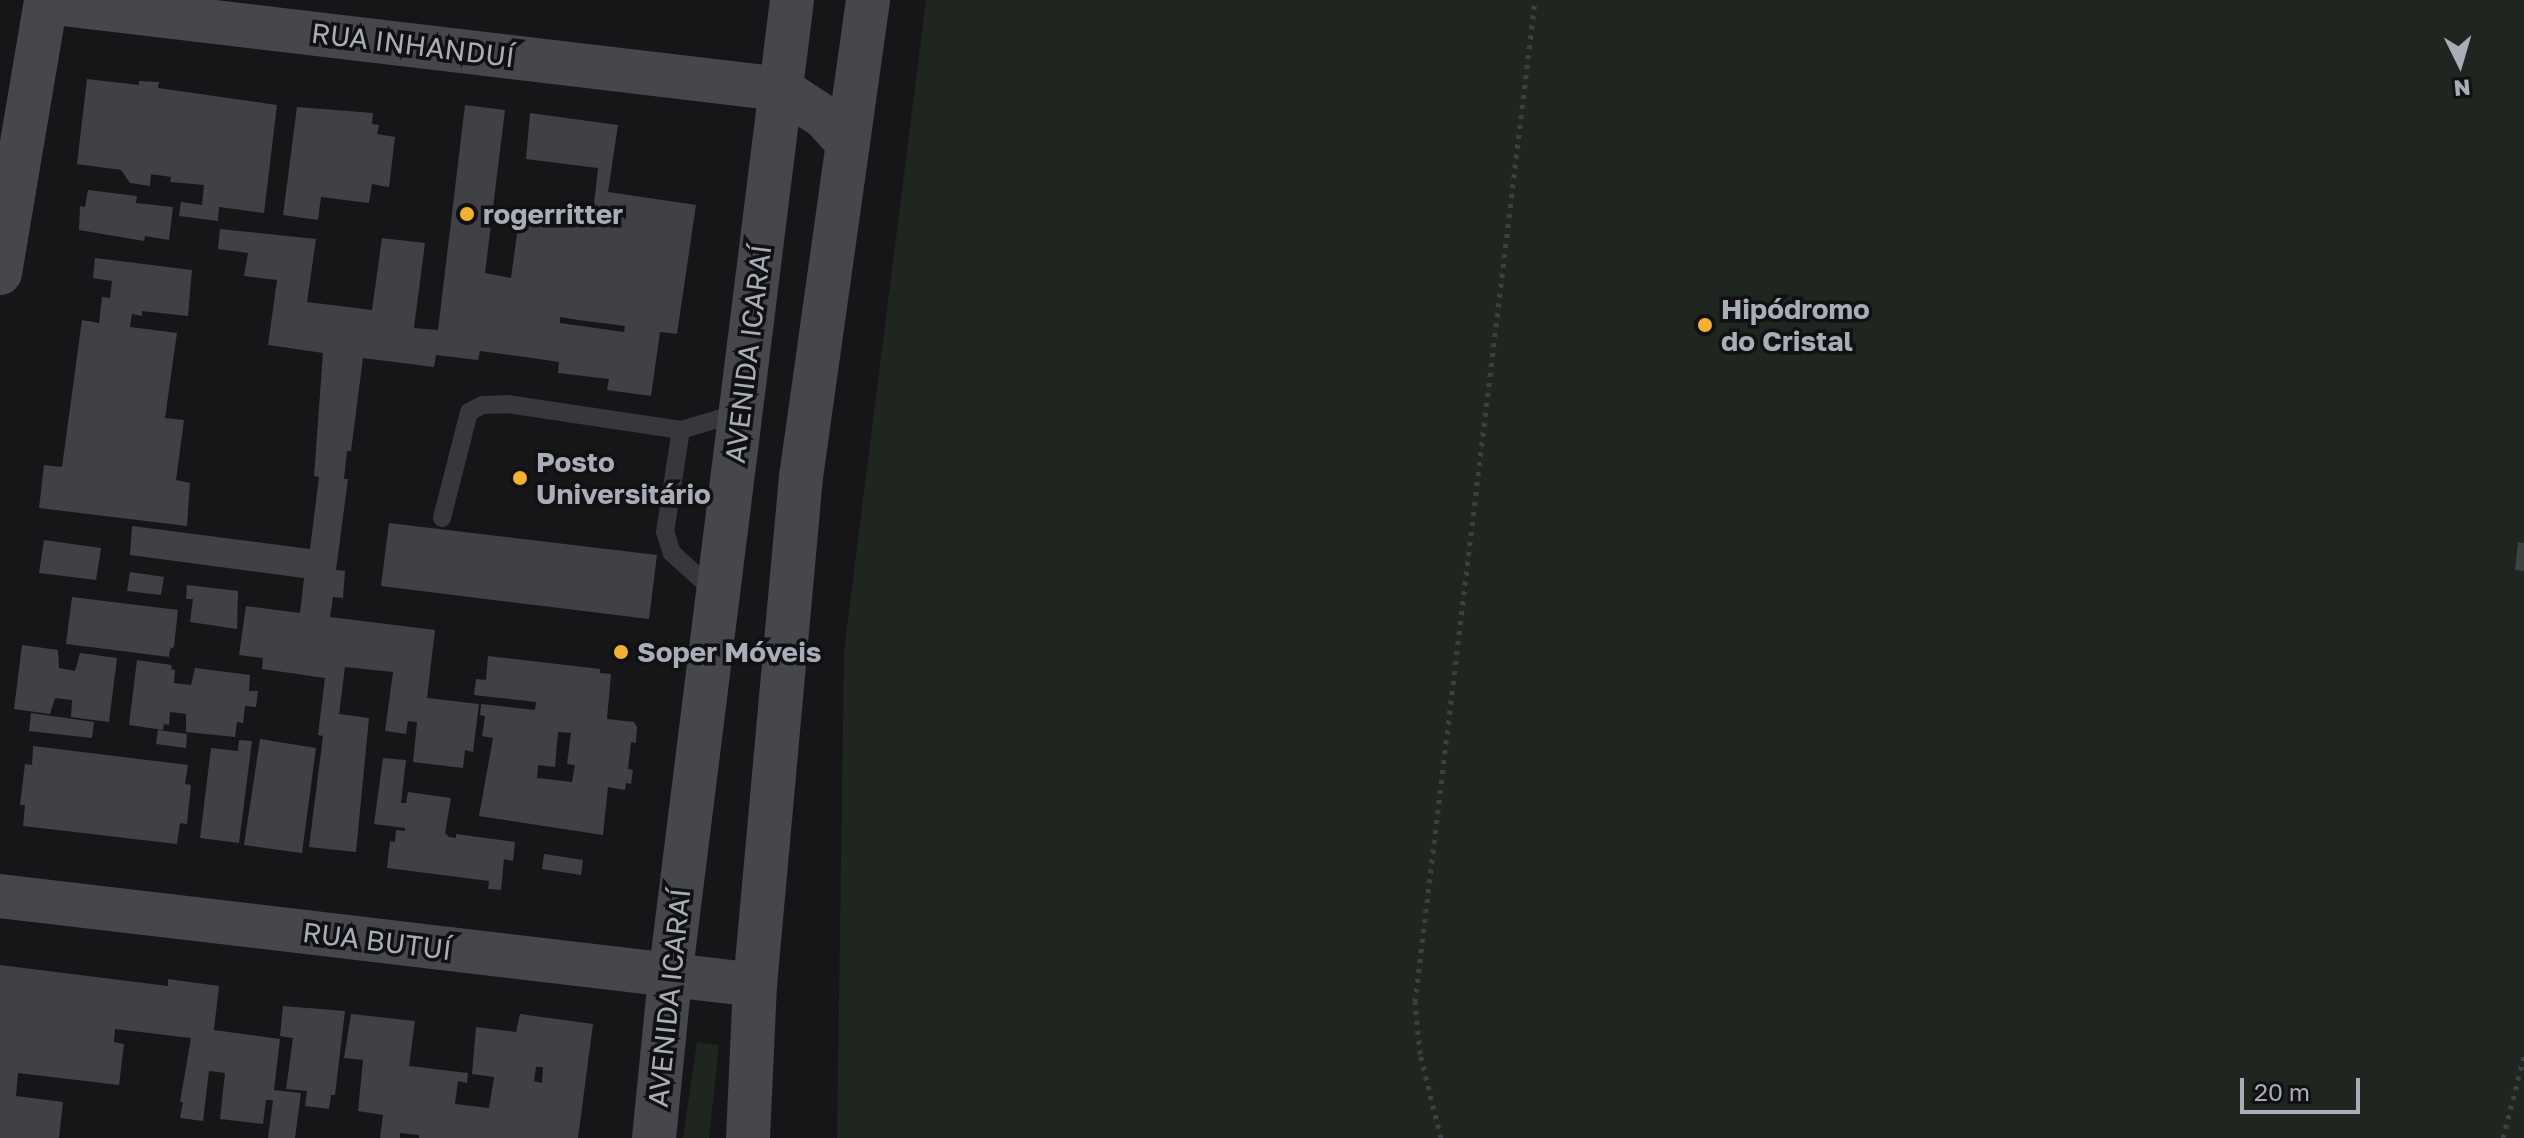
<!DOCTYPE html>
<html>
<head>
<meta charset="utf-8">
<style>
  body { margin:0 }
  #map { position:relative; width:2524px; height:1138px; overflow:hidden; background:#161618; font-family:"Golos Text",sans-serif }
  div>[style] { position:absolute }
  .green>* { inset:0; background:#1e261f }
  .building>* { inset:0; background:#404145 }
  .path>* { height:5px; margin-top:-2.5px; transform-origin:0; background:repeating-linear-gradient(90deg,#3d3f44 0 4px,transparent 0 10px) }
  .lane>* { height:18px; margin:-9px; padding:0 9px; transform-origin:9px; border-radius:9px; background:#37383d }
  .secondary>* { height:44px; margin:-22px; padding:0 22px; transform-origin:22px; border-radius:22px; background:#45474d }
  .dots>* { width:22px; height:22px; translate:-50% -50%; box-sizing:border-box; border:4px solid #111113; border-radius:50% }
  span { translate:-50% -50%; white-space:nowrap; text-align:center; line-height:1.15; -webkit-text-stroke:7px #111113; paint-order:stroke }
  .street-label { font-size:28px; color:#a8adb8 }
  .poi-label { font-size:28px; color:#a8adb8; font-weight:700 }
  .left { translate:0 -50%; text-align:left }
  .north { position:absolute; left:2420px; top:24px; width:80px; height:80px; -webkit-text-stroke:6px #111113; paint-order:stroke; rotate:175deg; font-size:22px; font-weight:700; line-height:32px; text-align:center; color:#a8adb8 }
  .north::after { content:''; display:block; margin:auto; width:28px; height:36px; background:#a8adb8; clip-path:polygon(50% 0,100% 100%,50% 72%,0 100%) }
  .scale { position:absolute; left:2240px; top:1078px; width:120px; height:36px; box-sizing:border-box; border:4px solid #a8adb8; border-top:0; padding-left:10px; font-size:24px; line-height:28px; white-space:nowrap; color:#a8adb8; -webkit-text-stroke:6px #111113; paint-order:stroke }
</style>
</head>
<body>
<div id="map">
  <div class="green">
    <i style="clip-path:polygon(926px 0,2524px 0,2524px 1138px,837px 1138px,844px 651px)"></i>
    <i style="clip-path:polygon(697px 1042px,719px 1045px,709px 1138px,683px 1138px)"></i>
  </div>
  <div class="building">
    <i style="clip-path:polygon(87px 79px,139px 85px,139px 81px,159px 82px,158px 88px,277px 105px,264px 213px,219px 207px,218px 221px,179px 216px,181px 202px,202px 205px,204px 185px,170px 182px,171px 177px,151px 174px,150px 186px,130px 183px,121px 170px,77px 164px)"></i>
    <i style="clip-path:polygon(evenodd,465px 105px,505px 110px,485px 273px,511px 278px,520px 212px,592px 221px,598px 168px,526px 159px,530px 113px,618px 125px,608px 192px,696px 205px,677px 334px,660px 332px,651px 396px,607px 390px,609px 379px,558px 373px,559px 362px,526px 357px,480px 351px,478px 360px,436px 355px,434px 367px,363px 358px,351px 451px,347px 451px,344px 479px,348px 479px,336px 570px,345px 571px,343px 598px,333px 597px,330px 617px,435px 630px,427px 698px,479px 704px,473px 752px,465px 750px,463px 768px,413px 762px,417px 722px,408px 721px,406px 734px,385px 731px,393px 672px,345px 667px,339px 714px,369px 718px,356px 852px,309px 847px,323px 736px,318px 735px,325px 678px,262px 669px,263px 658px,239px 655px,246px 606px,300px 613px,304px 578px,130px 555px,132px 526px,310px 549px,319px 477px,314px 476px,323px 353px,268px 345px,277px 280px,244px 276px,248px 253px,218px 249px,220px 229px,316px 239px,307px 302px,372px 310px,382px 238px,425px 243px,414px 328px,438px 330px,465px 105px,560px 317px,578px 320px,625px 326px,624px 332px,560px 323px,560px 317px)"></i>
    <i style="clip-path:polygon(297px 107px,373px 113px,372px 124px,379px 125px,377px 134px,395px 137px,389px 187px,372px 184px,369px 203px,321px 197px,318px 220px,283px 215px)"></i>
    <i style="clip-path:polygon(88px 190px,137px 196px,136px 203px,173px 207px,169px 240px,145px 236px,144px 241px,79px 230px,80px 206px,85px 207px)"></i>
    <i style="clip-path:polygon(95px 258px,192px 270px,188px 316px,142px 311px,142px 316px,132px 314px,130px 327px,177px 333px,165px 418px,184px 420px,176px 480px,190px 483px,187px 526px,39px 508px,44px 465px,62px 467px,82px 320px,99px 323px,102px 297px,110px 298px,112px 281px,93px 278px)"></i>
    <i style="clip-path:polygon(389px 523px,657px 555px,649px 619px,381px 586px)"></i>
    <i style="clip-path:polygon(44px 540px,101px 548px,96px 580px,39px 573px)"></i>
    <i style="clip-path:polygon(2518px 542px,2524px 543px,2524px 571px,2515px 570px)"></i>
    <i style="clip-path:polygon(130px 572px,164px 577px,161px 595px,127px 591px)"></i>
    <i style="clip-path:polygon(187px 585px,238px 591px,237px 629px,190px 622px,193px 599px,186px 599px)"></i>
    <i style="clip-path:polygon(72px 597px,178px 610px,174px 647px,170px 649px,169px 657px,66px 644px)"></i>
    <i style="clip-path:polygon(22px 645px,58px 650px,59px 668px,75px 671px,80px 653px,117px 658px,109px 722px,71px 717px,72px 700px,55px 698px,50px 714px,14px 709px)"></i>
    <i style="clip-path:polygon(evenodd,488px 656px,600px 669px,600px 673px,611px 674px,607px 719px,634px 722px,637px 727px,636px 743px,631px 742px,628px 769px,633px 770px,631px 784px,626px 783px,625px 790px,608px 787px,603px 835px,479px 816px,493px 738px,482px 736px,485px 716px,480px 715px,481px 704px,535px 710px,536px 702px,474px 695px,476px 679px,486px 680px,488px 656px,558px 732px,571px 733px,567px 764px,575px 765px,572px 782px,537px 778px,538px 765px,555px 767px,558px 732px)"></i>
    <i style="clip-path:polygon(137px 660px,172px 665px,171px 669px,175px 670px,174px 683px,191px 685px,195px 668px,250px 675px,249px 691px,258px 691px,256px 707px,245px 706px,243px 723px,237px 722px,235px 737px,186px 732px,186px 714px,170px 712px,169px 725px,164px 724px,163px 730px,129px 725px)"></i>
    <i style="clip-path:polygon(31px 713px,94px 722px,92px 738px,29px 731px)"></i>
    <i style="clip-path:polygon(158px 730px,187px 734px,186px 748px,156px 744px)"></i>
    <i style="clip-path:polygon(260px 739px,316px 748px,302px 853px,244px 845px)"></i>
    <i style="clip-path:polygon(239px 740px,252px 741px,239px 843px,200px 838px,211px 748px,238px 751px)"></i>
    <i style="clip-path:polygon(33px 746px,188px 765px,185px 784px,191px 785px,187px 824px,180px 823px,177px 844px,23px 826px,25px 805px,20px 805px,25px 764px,32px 765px)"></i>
    <i style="clip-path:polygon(383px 758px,406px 760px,401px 803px,406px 803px,408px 792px,451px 798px,445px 833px,449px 837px,456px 838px,456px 834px,515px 842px,513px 861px,504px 859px,501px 890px,488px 889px,489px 881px,387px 868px,390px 841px,395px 842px,396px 830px,405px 831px,405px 828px,374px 824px)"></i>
    <i style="clip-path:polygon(544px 854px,583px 860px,581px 875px,542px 869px)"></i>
    <i style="clip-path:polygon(0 965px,168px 986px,168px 979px,219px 986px,214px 1030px,280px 1039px,274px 1090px,301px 1093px,295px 1138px,268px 1138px,273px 1100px,266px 1100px,263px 1124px,220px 1119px,225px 1073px,209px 1071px,203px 1121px,180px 1118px,183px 1102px,180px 1102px,191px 1038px,115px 1029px,114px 1042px,124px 1044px,119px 1085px,18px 1073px,16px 1096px,63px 1102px,59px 1138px,0 1138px)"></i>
    <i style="clip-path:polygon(283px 1006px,345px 1011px,335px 1095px,331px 1095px,329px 1109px,305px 1106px,307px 1091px,286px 1089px,293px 1038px,280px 1036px)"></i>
    <i style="clip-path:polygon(evenodd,351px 1014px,415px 1021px,409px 1066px,468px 1073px,467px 1083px,458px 1081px,455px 1104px,489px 1108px,494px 1077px,472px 1074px,476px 1027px,516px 1032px,520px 1014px,593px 1024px,578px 1138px,419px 1138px,419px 1135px,400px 1133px,400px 1138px,380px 1138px,383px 1115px,358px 1111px,363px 1060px,344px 1058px,351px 1014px,536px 1067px,543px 1067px,542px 1083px,534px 1081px,536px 1067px)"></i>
  </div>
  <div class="path">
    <i style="left:1441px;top:1138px;width:87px;rotate:-104deg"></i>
    <i style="left:1420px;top:1054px;width:52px;rotate:-95.5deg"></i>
    <i style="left:1415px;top:1002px;width:1009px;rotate:-83.17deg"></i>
    <i style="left:2503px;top:1138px;width:85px;rotate:-75.6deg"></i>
  </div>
  <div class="lane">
    <i style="left:442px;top:518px;width:109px;rotate:-75.7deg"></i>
    <i style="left:469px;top:412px;width:16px;rotate:-27deg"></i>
    <i style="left:483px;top:405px;width:24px;rotate:-2deg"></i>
    <i style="left:507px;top:404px;width:176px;rotate:8.5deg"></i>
    <i style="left:714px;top:591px;width:57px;rotate:-137.9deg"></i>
    <i style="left:672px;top:553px;width:22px;rotate:-108deg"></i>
    <i style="left:665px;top:532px;width:103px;rotate:-81.1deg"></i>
    <i style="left:681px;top:430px;width:59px;rotate:-16.6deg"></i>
  </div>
  <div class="secondary">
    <i style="left:0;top:273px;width:275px;rotate:-80.4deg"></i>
    <i style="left:46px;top:2px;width:740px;rotate:6.75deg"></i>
    <i style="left:781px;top:89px;width:51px;rotate:33.1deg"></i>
    <i style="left:824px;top:117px;width:36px;rotate:48deg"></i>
    <i style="left:0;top:896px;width:760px;rotate:6.72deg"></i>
    <i style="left:654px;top:1138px;width:161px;rotate:-84.3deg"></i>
    <i style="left:670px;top:978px;width:986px;rotate:-82.89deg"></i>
    <i style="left:748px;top:1138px;width:153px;rotate:-87.4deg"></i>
    <i style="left:755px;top:985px;width:510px;rotate:-84.83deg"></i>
    <i style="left:801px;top:477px;width:482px;rotate:-82deg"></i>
  </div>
  <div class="dots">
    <i style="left:467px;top:214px;background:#f2b134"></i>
    <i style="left:1705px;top:325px;background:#f2b134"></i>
    <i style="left:520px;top:478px;background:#f2b134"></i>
    <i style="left:621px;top:652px;background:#f2b134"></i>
  </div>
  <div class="street-label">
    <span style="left:413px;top:45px;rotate:7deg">RUA INHANDUÍ</span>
    <span style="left:748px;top:354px;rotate:-83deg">AVENIDA ICARAÍ</span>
    <span style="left:377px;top:941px;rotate:7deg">RUA BUTUÍ</span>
    <span style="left:669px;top:998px;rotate:-84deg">AVENIDA ICARAÍ</span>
  </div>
  <div class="poi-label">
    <span class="left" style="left:483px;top:214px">rogerritter</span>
    <span class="left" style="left:1721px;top:325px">Hipódromo<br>do Cristal</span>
    <span class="left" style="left:536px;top:478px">Posto<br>Universitário</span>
    <span class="left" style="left:637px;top:652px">Soper Móveis</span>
  </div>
  <div class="north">N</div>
  <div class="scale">20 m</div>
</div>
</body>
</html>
